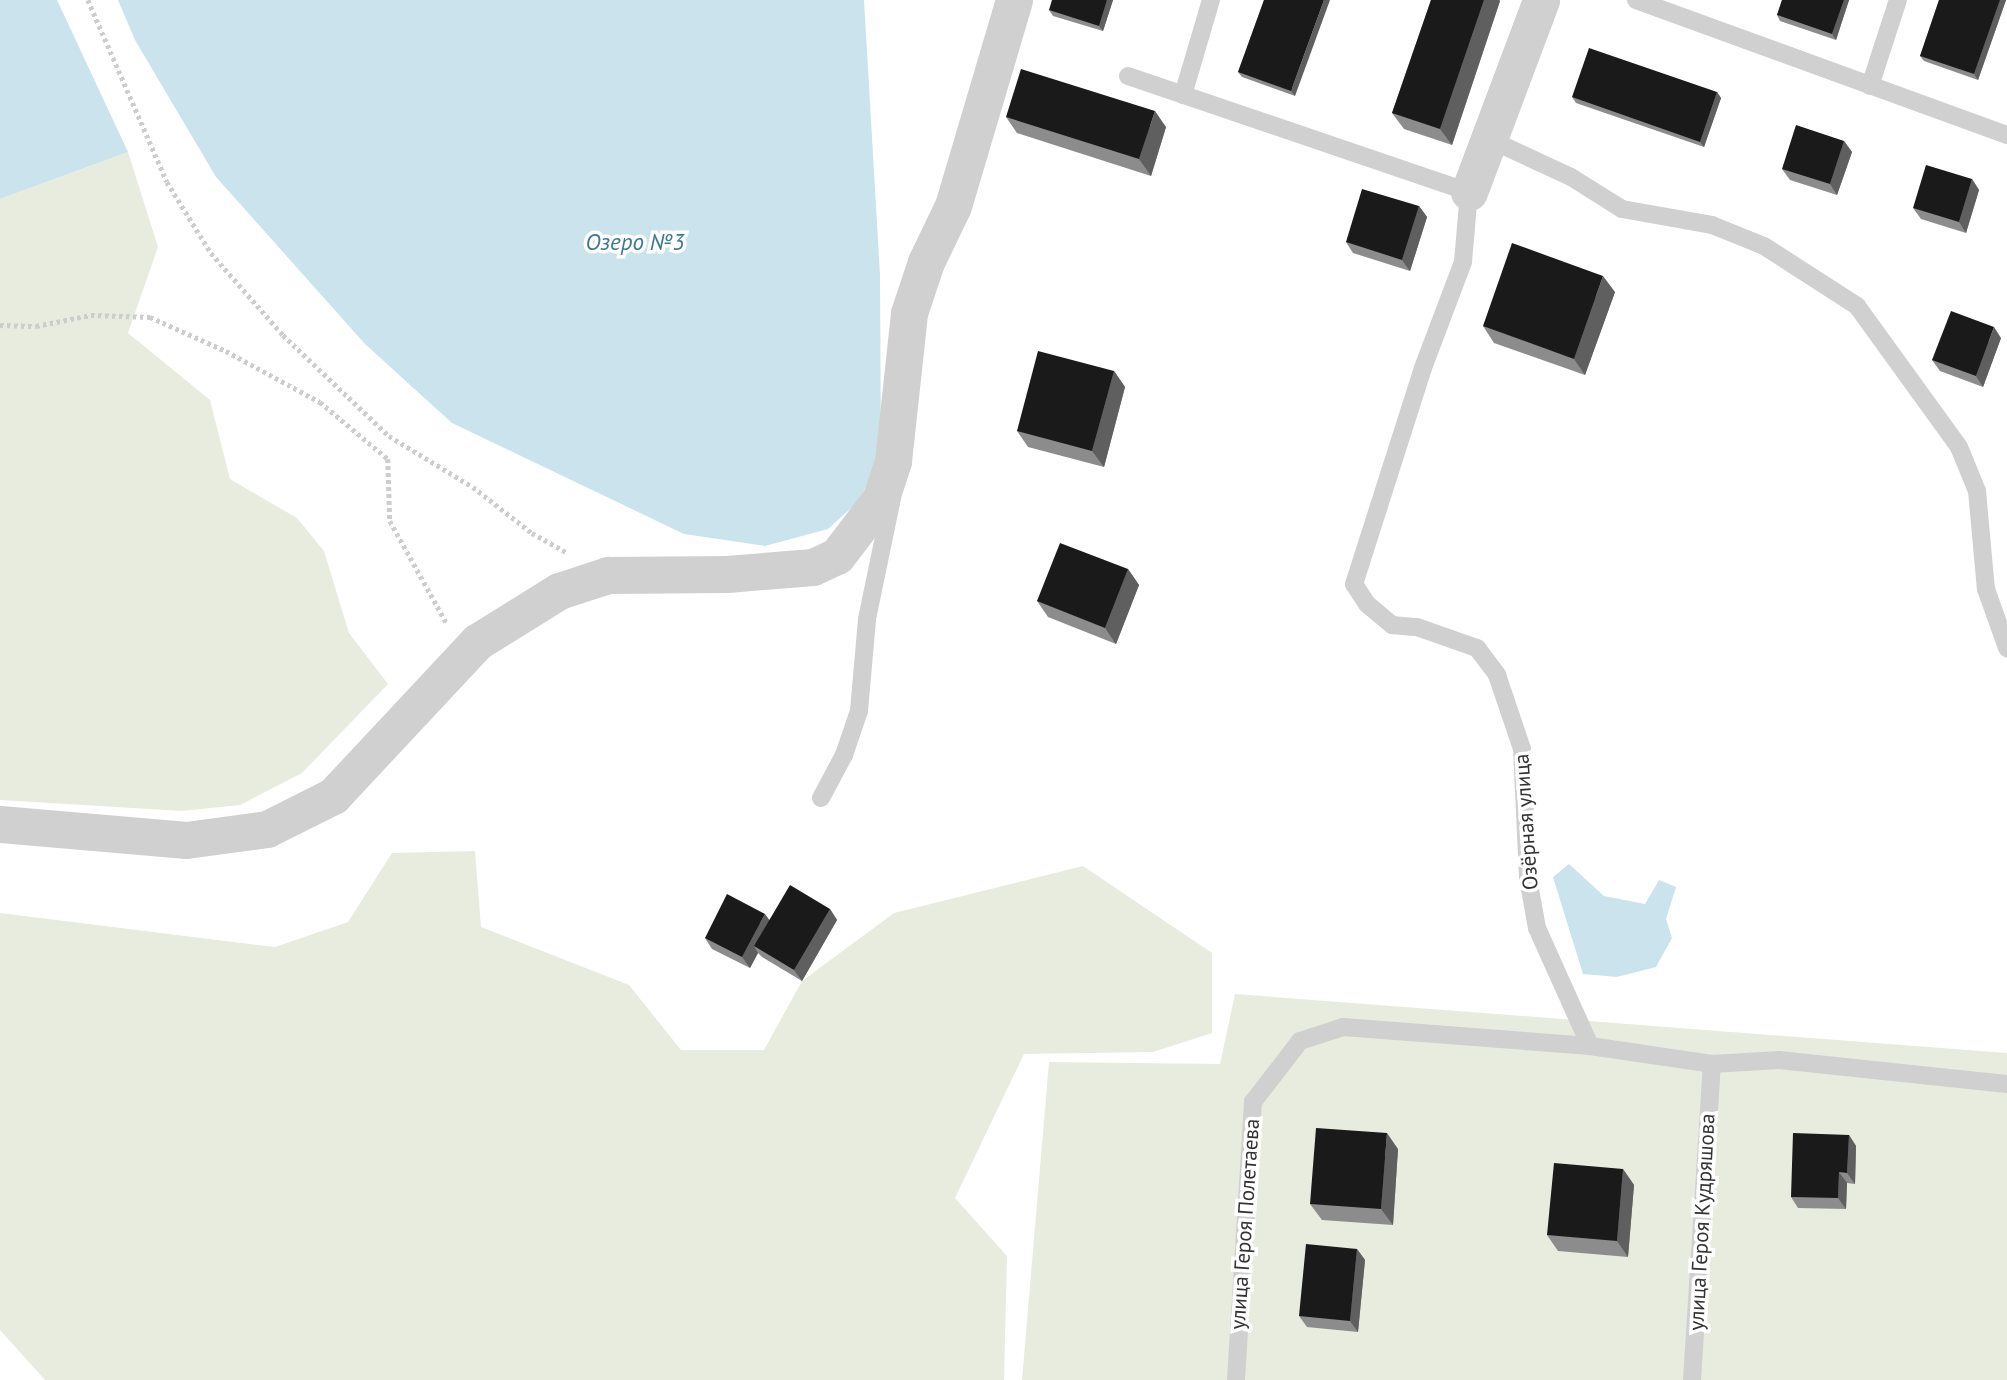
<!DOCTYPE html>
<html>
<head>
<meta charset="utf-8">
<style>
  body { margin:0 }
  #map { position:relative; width:2007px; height:1380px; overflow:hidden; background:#fff; font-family:"PT Sans",sans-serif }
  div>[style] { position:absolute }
  .green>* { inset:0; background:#e7ecde }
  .water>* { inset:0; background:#cbe3ec }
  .path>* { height:4.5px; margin-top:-2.25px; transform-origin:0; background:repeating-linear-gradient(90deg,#cdcdcd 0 3.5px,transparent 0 7px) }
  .service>* { height:18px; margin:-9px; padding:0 9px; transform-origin:9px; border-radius:9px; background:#d0d0d0 }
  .minor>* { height:37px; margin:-18.5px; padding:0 18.5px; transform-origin:18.5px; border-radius:18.5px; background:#d0d0d0 }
  .wall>* { inset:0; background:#8c8c8c }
  .shaded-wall>* { inset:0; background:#5f5f5f }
  .building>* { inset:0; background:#1a1a1a }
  span { translate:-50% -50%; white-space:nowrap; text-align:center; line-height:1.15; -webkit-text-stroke:7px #fff; paint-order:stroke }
  .street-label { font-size:21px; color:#333 }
  .water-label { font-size:23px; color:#3b7a91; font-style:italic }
</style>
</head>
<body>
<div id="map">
  <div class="green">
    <i style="clip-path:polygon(128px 152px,158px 247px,128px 333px,210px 400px,230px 479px,297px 518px,324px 551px,349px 633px,388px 684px,302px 773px,240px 805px,182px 811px,0 800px,0 199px)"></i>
    <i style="clip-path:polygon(475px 851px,481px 927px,629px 985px,681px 1050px,764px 1050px,802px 981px,894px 913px,1083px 866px,1212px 953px,1212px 1033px,1153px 1052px,1024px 1054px,955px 1198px,1007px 1256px,1004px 1380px,45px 1380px,0 1330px,0 913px,275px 947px,348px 922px,392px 853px)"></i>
    <i style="clip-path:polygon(1235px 994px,2007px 1053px,2007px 1380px,1022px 1380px,1049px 1062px,1220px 1064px)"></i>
  </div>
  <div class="water">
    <i style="clip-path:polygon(0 0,57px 0,128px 152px,0 199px)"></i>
    <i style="clip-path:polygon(118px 0,864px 0,880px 275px,881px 456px,859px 501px,828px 529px,765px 546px,684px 534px,452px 423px,365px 344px,216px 177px,135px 40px)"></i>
    <i style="clip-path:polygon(1569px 864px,1604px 896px,1645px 904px,1659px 880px,1676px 887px,1666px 919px,1672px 938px,1656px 967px,1617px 977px,1583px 974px,1553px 877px)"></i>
  </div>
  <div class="path">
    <i style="left:88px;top:0;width:198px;rotate:66.5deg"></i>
    <i style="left:167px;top:182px;width:84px;rotate:58.2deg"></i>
    <i style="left:211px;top:253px;width:109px;rotate:48.7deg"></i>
    <i style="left:283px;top:335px;width:146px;rotate:43.6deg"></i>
    <i style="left:389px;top:436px;width:98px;rotate:31.3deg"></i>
    <i style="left:473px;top:487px;width:75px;rotate:37.9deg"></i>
    <i style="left:532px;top:533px;width:41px;rotate:29.1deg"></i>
    <i style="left:0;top:325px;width:36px;rotate:2deg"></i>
    <i style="left:36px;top:326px;width:56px;rotate:-11.3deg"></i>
    <i style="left:91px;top:315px;width:59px;rotate:1.9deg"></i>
    <i style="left:150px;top:317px;width:83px;rotate:24.1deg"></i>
    <i style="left:226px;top:351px;width:107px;rotate:28.5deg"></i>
    <i style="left:320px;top:402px;width:89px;rotate:40deg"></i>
    <i style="left:388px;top:459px;width:62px;rotate:88.2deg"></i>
    <i style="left:390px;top:521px;width:118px;rotate:61deg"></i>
  </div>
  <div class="service">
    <i style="left:1636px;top:0;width:395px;rotate:20deg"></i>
    <i style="left:1128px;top:76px;width:360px;rotate:18.8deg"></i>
    <i style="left:1469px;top:192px;width:70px;rotate:94.9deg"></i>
    <i style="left:1463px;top:262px;width:113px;rotate:110.7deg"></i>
    <i style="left:1423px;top:368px;width:227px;rotate:107.7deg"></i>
    <i style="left:1354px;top:584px;width:24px;rotate:57deg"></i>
    <i style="left:1367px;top:604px;width:33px;rotate:40deg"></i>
    <i style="left:1392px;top:625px;width:25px;rotate:5deg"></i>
    <i style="left:1417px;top:627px;width:64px;rotate:19.3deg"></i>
    <i style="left:1477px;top:648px;width:34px;rotate:53deg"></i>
    <i style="left:1497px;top:675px;width:78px;rotate:71.3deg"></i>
    <i style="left:1522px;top:749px;width:129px;rotate:87.3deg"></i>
    <i style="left:1528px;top:878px;width:51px;rotate:79.8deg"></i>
    <i style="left:1537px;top:928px;width:129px;rotate:65.8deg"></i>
    <i style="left:1590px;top:1046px;width:123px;rotate:8.4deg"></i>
    <i style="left:1712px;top:1064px;width:67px;rotate:-3.4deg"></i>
    <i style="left:1779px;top:1060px;width:229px;rotate:6deg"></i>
    <i style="left:1870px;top:86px;width:90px;rotate:-72deg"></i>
    <i style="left:1183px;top:95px;width:99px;rotate:-73.6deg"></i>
    <i style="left:1489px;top:139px;width:90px;rotate:24.9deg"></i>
    <i style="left:1571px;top:177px;width:60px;rotate:32.1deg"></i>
    <i style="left:1622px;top:209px;width:91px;rotate:10.1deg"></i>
    <i style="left:1712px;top:225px;width:56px;rotate:22deg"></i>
    <i style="left:1764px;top:246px;width:111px;rotate:32.8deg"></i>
    <i style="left:1857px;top:306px;width:174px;rotate:54.1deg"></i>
    <i style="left:1959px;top:447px;width:48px;rotate:67.8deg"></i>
    <i style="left:1977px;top:491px;width:98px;rotate:84.8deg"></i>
    <i style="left:1986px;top:589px;width:63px;rotate:70.4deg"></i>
    <i style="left:821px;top:798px;width:49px;rotate:-61.9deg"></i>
    <i style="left:844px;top:755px;width:46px;rotate:-71.2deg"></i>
    <i style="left:859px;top:711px;width:92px;rotate:-85deg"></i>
    <i style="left:867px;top:619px;width:124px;rotate:-78.3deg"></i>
    <i style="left:1236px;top:1380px;width:279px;rotate:-86.5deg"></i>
    <i style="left:1253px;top:1102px;width:77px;rotate:-52.4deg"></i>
    <i style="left:1300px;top:1041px;width:45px;rotate:-18deg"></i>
    <i style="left:1343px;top:1027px;width:248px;rotate:4.4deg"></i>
    <i style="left:1692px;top:1380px;width:317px;rotate:-86.4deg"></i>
  </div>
  <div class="minor">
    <i style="left:1469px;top:192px;width:205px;rotate:-69.4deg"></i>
    <i style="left:0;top:824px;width:187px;rotate:4.9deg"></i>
    <i style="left:186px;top:840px;width:82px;rotate:-7.7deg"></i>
    <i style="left:267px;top:829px;width:74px;rotate:-26.6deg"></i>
    <i style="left:333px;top:796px;width:211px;rotate:-46.9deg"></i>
    <i style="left:477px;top:642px;width:97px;rotate:-31.9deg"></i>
    <i style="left:559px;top:591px;width:52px;rotate:-18.1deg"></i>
    <i style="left:608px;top:575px;width:119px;rotate:-0.5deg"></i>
    <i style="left:727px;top:574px;width:86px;rotate:-4.7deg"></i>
    <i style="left:813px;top:567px;width:26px;rotate:-25deg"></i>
    <i style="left:837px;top:556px;width:73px;rotate:-52.8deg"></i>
    <i style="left:881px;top:498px;width:39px;rotate:-72deg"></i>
    <i style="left:893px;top:461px;width:149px;rotate:-83.8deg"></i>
    <i style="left:909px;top:313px;width:54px;rotate:-71.6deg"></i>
    <i style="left:926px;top:262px;width:62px;rotate:-64.3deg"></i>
    <i style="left:953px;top:206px;width:215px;rotate:-73.5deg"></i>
  </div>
  <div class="wall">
    <i style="clip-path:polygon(1113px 0,1103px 31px,1053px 16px,1049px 10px)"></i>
    <i style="clip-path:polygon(1264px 0,1295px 96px,1242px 77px,1238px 72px)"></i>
    <i style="clip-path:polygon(1431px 0,1499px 0,1500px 1px,1452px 145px,1404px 129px,1392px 113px)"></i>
    <i style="clip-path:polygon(1782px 0,1849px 0,1836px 40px,1780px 21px,1777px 15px)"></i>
    <i style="clip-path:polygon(1939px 0,2006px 0,1978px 80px,1924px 61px,1920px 56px)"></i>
    <i style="clip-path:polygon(1717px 92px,1721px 98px,1704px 147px,1576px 103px,1572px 97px)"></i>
    <i style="clip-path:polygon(1006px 117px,1166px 127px,1151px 176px,1017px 133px)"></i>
    <i style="clip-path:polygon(1844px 141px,1852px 152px,1837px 195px,1790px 180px,1782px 169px)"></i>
    <i style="clip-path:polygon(1972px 179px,1979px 190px,1966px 233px,1921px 219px,1913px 208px)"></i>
    <i style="clip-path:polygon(1419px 206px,1427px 217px,1410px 271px,1353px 253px,1346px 242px)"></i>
    <i style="clip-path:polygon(1615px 292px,1585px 375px,1494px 343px,1483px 326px)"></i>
    <i style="clip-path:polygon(2001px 338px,1983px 387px,1940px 371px,1932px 360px)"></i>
    <i style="clip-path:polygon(1114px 371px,1125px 387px,1104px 467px,1028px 447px,1017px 431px)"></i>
    <i style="clip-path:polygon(1128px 569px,1139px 585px,1116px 644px,1048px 617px,1037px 601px)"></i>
    <i style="clip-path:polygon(830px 909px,837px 920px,802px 981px,762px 957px,758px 953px,750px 968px,712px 949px,705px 938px,770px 920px)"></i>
    <i style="clip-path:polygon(1849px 1135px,1856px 1146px,1855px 1184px,1847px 1183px,1846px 1209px,1798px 1208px,1791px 1197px)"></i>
    <i style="clip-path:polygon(1398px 1149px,1393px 1225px,1322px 1220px,1310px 1204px)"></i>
    <i style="clip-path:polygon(1623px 1169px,1634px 1185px,1628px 1257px,1558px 1251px,1547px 1235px)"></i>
    <i style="clip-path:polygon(1357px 1249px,1365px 1260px,1358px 1332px,1307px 1327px,1299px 1316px)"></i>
  </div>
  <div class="shaded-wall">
    <i style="clip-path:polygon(1107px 0,1113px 0,1103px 31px,1099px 26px)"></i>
    <i style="clip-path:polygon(1324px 0,1330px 0,1295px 96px,1291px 91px)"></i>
    <i style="clip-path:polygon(1484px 0,1499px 0,1500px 1px,1452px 145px,1440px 129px)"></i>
    <i style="clip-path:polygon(1844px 0,1849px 0,1836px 40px,1832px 34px)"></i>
    <i style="clip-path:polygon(2000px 0,2006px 0,1978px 80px,1974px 74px)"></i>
    <i style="clip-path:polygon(1717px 92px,1721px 98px,1704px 147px,1700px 142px)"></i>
    <i style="clip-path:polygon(1155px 111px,1166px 127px,1151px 176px,1139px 159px)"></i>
    <i style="clip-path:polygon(1844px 141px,1852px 152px,1837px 195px,1830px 184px)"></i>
    <i style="clip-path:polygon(1972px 179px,1979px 190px,1966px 233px,1959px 222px)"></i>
    <i style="clip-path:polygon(1419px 206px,1427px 217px,1410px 271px,1402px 260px)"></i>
    <i style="clip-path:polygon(1603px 276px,1615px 292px,1585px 375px,1574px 359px)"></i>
    <i style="clip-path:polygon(1994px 327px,2001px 338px,1983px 387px,1976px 376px)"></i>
    <i style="clip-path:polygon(1114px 371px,1125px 387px,1104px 467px,1092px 451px)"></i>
    <i style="clip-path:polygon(1128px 569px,1139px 585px,1116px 644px,1105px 628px)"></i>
    <i style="clip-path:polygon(830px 909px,837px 920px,802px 981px,794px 970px)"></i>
    <i style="clip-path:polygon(765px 914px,773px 925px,754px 946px,758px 953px,750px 968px,742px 957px)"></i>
    <i style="clip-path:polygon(1387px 1133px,1398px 1149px,1393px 1225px,1381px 1209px)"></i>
    <i style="clip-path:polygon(1849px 1135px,1856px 1146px,1855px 1184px,1847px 1173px)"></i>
    <i style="clip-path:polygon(1623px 1169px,1634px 1185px,1628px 1257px,1617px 1241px)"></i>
    <i style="clip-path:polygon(1839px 1172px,1847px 1183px,1846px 1209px,1838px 1198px)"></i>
    <i style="clip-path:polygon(1357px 1249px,1365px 1260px,1358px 1332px,1350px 1321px)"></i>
  </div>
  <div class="building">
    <i style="clip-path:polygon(1052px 0,1107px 0,1099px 26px,1049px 10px)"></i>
    <i style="clip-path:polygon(1264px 0,1324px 0,1291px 91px,1238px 72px)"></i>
    <i style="clip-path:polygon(1431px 0,1484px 0,1440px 129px,1392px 113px)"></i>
    <i style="clip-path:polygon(1782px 0,1844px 0,1832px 34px,1777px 15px)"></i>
    <i style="clip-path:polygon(1939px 0,2000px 0,1974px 74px,1920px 56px)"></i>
    <i style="clip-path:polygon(1589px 48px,1717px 92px,1700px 142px,1572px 97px)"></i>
    <i style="clip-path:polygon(1021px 69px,1155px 111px,1139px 159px,1006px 117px)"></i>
    <i style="clip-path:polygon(1796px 125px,1844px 141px,1830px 184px,1782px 169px)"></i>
    <i style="clip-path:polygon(1926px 165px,1972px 179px,1959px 222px,1913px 208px)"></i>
    <i style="clip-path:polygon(1362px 189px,1419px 206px,1402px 260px,1346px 242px)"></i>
    <i style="clip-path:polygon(1512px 243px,1603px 276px,1574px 359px,1483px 326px)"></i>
    <i style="clip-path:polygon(1951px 311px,1994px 327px,1976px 376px,1932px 360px)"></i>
    <i style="clip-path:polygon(1038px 351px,1114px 371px,1092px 451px,1017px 431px)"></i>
    <i style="clip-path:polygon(1060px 543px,1128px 569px,1105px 628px,1037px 601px)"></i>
    <i style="clip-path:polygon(790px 885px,830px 909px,794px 970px,754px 946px)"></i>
    <i style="clip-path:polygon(727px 894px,765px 914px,742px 957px,705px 938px)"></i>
    <i style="clip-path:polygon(1316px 1128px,1387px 1133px,1381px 1209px,1310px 1204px)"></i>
    <i style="clip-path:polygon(1793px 1133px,1849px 1135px,1847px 1173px,1839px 1172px,1838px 1198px,1791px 1197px)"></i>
    <i style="clip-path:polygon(1554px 1163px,1623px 1169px,1617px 1241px,1547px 1235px)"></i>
    <i style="clip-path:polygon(1306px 1244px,1357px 1249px,1350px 1321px,1299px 1316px)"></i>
  </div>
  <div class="street-label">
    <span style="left:1526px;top:822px;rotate:-94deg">Озёрная улица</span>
    <span style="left:1702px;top:1222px;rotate:-87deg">улица Героя Кудряшова</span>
    <span style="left:1245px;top:1224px;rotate:-86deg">улица Героя Полетаева</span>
  </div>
  <div class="water-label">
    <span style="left:635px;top:242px">Озеро №3</span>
  </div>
</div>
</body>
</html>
